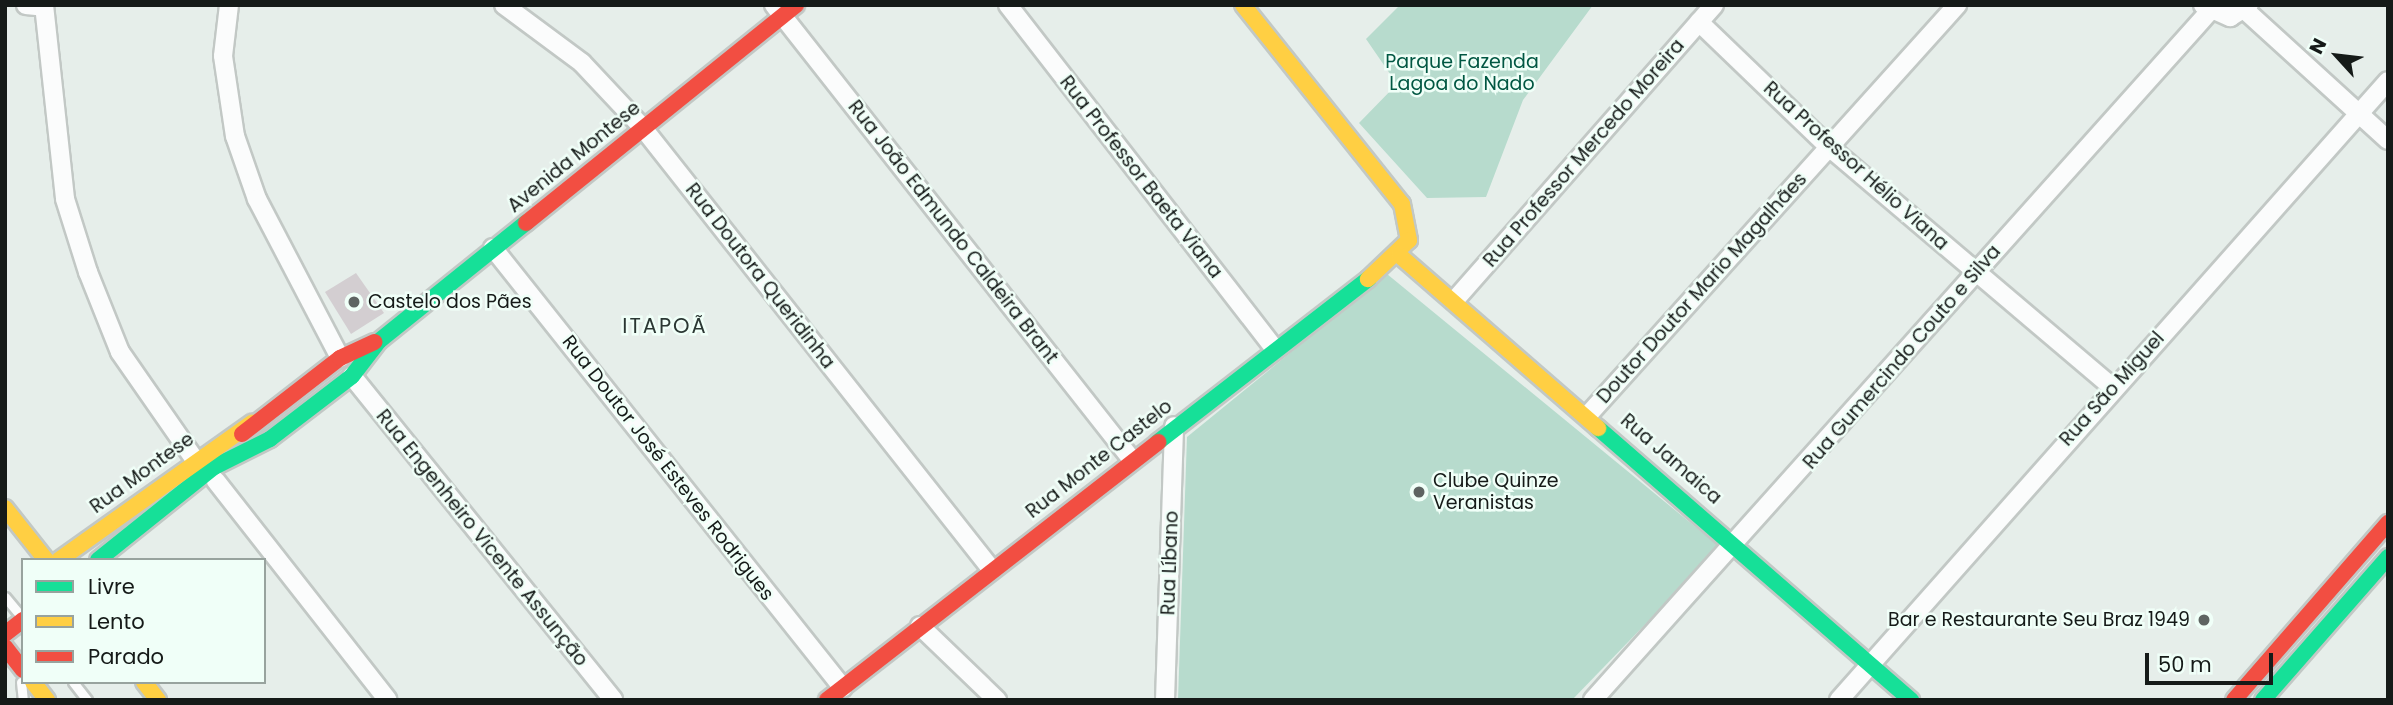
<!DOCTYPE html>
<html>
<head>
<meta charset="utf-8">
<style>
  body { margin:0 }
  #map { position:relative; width:2393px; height:705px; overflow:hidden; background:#e6eeea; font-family:Poppins,sans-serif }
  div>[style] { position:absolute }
  .green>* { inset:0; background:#b7dbcd }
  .building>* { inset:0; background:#d3ced1 }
  .roads { filter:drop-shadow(2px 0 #c2c8c5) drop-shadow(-2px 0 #c2c8c5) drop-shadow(0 2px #c2c8c5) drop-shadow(0 -2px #c2c8c5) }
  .lane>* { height:9px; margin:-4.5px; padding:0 4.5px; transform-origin:4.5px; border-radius:4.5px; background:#fbfcfc }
  .street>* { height:18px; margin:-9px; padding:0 9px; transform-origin:9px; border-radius:9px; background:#fbfcfc }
  .fast>* { height:16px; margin:-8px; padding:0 8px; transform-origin:8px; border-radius:8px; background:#16e098 }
  .slow>* { height:16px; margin:-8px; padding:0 8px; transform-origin:8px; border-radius:8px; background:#ffcf43 }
  .jam>* { height:16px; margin:-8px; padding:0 8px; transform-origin:8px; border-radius:8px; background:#f24e42 }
  .dots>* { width:19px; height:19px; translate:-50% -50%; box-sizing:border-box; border:4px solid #f0fff8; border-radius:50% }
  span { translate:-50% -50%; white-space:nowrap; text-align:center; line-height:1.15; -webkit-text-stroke:5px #f0fff8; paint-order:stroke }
  .park-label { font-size:19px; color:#005742 }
  .street-label { font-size:19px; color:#151a18 }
  .poi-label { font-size:19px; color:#151a18 }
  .left { translate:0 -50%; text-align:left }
  .right { translate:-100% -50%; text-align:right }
  .neighbourhood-label { font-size:21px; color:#2b3733; letter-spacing:2px }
  .frame { position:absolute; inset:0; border:7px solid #151a18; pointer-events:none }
  .legend { position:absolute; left:21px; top:558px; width:245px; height:126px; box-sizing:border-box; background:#f0fff8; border:2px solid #98a39e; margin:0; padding:9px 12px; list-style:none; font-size:21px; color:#151a18 }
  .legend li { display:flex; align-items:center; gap:14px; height:35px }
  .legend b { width:35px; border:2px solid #98a39e }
  .north { position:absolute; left:2302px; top:21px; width:70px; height:70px; -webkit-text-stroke:5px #f0fff8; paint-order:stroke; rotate:297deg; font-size:19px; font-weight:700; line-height:28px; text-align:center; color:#151a18 }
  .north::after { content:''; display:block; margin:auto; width:24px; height:32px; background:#151a18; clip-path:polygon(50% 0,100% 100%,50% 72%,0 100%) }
  .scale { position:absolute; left:2145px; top:653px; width:128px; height:32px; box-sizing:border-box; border:4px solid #151a18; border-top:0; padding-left:9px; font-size:21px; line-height:24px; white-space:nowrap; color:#151a18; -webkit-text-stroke:5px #f0fff8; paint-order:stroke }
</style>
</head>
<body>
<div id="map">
  <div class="green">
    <i style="clip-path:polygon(1400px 5px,1593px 5px,1523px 100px,1486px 197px,1427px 198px,1359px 123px,1397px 84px,1366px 39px)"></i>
    <i style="clip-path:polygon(1387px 274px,1720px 547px,1572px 700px,1178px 700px,1187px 437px)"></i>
  </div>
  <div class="building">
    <i style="clip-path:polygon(356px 273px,384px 313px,351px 334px,325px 292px)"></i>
  </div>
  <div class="roads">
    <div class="lane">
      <i style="left:5px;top:597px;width:26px;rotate:50deg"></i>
      <i style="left:21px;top:682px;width:18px;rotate:84deg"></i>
      <i style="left:73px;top:682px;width:23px;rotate:52deg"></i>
    </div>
    <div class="street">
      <i style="left:26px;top:5px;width:18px;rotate:6deg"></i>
      <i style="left:44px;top:5px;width:195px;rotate:83.8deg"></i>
      <i style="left:65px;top:199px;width:77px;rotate:72.5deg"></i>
      <i style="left:88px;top:272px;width:86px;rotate:68.2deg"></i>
      <i style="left:120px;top:352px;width:131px;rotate:55.2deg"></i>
      <i style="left:229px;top:5px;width:51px;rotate:96.7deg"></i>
      <i style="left:223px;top:56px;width:81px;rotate:81.5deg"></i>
      <i style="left:235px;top:136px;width:67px;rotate:70.8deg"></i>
      <i style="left:257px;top:199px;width:179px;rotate:62.4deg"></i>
      <i style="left:504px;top:5px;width:97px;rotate:36.6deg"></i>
      <i style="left:582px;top:63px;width:89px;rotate:46.8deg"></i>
      <i style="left:643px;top:128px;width:563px;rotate:51.71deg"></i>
      <i style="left:774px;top:5px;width:579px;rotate:51.8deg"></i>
      <i style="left:1008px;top:5px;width:434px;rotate:52.2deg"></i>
      <i style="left:2203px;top:5px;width:30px;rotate:24deg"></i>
      <i style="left:2230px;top:17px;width:22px;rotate:-32deg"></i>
      <i style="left:2245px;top:10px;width:193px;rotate:42.3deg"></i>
      <i style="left:1699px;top:22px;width:180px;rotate:43.9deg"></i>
      <i style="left:1829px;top:147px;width:372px;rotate:40.3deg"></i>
      <i style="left:493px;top:248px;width:562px;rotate:51.5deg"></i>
      <i style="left:1454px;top:301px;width:394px;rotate:-48.7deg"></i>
      <i style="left:352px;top:376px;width:416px;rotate:51.1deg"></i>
      <i style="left:1588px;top:415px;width:552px;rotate:-48.01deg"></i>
      <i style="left:216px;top:481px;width:278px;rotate:51.9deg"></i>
      <i style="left:920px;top:626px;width:107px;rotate:43.9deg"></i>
      <i style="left:1165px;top:700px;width:274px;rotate:-88.1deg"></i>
      <i style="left:1593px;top:700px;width:923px;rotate:-48.16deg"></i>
      <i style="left:1839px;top:700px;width:827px;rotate:-48.43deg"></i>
    </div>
    <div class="fast">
      <i style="left:1598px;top:428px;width:415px;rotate:41deg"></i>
      <i style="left:1158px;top:442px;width:266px;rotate:-37.8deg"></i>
      <i style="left:98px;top:560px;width:149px;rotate:-38.7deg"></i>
      <i style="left:214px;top:467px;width:63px;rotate:-26.6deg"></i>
      <i style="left:270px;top:439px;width:103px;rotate:-37.5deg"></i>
      <i style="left:352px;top:376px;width:44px;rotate:-52.4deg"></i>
      <i style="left:379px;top:341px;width:189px;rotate:-38.8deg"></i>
      <i style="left:2263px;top:700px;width:190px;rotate:-48.8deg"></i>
    </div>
    <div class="slow">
      <i style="left:1243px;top:5px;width:255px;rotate:51.4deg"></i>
      <i style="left:1402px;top:204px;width:37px;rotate:79deg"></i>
      <i style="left:1409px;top:240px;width:57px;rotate:136.4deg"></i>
      <i style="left:1399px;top:255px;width:264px;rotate:41deg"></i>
      <i style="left:5px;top:508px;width:66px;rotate:51.7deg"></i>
      <i style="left:59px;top:560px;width:237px;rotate:-35.4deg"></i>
      <i style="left:33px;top:682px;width:23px;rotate:52deg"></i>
      <i style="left:144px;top:682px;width:23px;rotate:52deg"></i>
    </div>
    <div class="jam">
      <i style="left:526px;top:223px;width:347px;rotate:-38.9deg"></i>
      <i style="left:242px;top:434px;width:124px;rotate:-37.8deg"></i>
      <i style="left:340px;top:358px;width:38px;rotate:-25deg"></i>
      <i style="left:5px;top:634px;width:23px;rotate:-38deg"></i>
      <i style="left:5px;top:647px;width:29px;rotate:52deg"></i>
      <i style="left:827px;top:700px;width:420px;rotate:-37.9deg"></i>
      <i style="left:2234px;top:700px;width:235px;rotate:-49deg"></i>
    </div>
  </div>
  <div class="dots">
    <i style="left:354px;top:302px;background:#5e6462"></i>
    <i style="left:1419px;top:492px;background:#5e6462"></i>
    <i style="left:2204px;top:620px;background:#5e6462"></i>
  </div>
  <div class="park-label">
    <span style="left:1462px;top:73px">Parque Fazenda<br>Lagoa do Nado</span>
  </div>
  <div class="street-label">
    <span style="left:1584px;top:153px;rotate:-49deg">Rua Professor Mercedo Moreira</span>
    <span style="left:574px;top:157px;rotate:-39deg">Avenida Montese</span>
    <span style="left:1856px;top:166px;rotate:42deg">Rua Professor Hélio Viana</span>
    <span style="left:1141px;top:177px;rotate:52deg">Rua Professor Baeta Viana</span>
    <span style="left:953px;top:232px;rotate:52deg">Rua João Edmundo Caldeira Brant</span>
    <span style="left:760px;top:276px;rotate:52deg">Rua Doutora Queridinha</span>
    <span style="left:1702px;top:288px;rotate:-48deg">Doutor Doutor Mario Magalhães</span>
    <span style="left:1902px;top:357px;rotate:-49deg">Rua Gumercindo Couto e Silva</span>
    <span style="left:2112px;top:389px;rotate:-48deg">Rua São Miguel</span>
    <span style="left:1099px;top:459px;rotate:-38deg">Rua Monte Castelo</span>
    <span style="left:1671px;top:459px;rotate:41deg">Rua Jamaica</span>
    <span style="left:668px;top:468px;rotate:52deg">Rua Doutor José Esteves Rodrigues</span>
    <span style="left:142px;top:473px;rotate:-36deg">Rua Montese</span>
    <span style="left:482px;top:538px;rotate:51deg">Rua Engenheiro Vicente Assunção</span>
    <span style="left:1170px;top:563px;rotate:-88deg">Rua Líbano</span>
  </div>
  <div class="poi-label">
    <span class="left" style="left:368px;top:302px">Castelo dos Pães</span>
    <span class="left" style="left:1433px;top:492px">Clube Quinze<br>Veranistas</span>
    <span class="right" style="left:2190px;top:620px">Bar e Restaurante Seu Braz 1949</span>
  </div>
  <div class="neighbourhood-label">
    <span style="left:665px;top:326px">ITAPOÃ</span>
  </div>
  <div class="frame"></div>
  <ul class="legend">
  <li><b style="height:9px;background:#16e098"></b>Livre</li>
  <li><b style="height:9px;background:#ffcf43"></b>Lento</li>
  <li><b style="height:9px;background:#f24e42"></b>Parado</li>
  </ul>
  <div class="north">N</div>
  <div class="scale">50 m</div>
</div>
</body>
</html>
